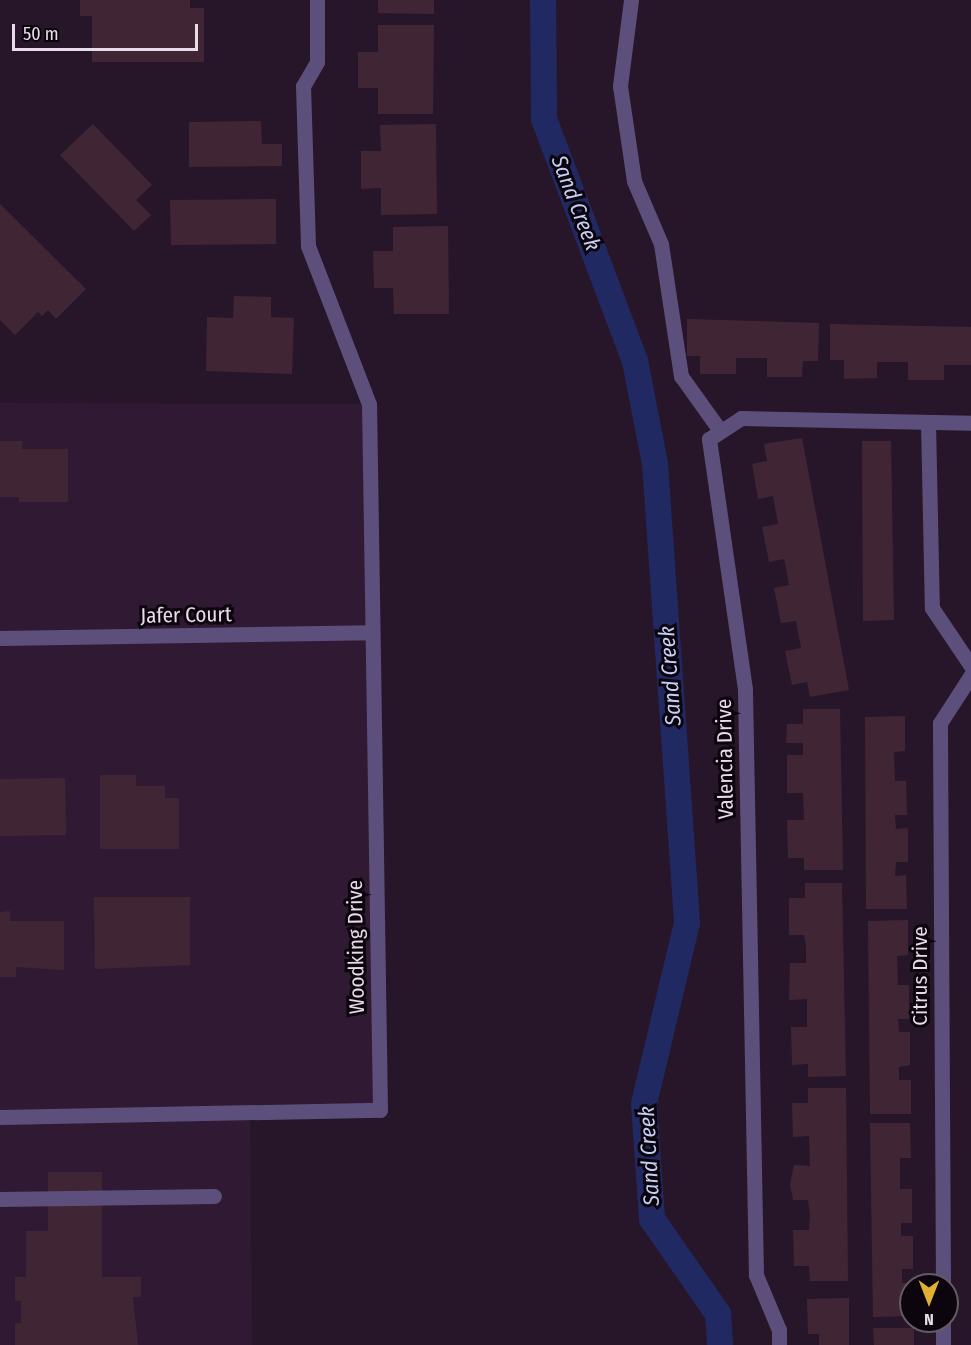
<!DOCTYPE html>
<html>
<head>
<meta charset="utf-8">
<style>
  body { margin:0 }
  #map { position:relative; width:971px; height:1345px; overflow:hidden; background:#271629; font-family:"Fira Sans Condensed",sans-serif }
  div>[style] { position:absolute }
  .built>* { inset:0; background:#301a33 }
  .canal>* { height:26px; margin:-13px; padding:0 13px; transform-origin:13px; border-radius:13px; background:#212963 }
  .building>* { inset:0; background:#402634 }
  .lane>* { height:15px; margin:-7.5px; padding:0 7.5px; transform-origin:7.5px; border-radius:7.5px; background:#5d4f7c }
  .street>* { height:15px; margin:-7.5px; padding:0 7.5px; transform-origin:7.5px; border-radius:7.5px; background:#5d4f7c }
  span { translate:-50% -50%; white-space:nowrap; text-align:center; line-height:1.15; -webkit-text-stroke:6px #0c050d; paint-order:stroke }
  .street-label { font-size:21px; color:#e8dcea }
  .water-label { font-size:22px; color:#c5cff5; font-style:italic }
  .north { position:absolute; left:899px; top:1273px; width:60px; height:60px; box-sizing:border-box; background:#0c050d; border:2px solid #645b65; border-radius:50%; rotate:180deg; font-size:16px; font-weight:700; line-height:24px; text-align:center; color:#e8dcea }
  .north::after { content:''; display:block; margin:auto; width:21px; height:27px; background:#dfb034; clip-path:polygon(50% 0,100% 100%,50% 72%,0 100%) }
  .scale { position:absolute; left:12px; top:24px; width:186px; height:27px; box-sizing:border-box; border:3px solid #e8dcea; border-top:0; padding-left:8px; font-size:18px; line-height:21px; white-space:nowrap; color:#e8dcea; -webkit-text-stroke:4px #0c050d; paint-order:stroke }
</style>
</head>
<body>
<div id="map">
  <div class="built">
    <i style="clip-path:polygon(0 403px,369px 404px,380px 1110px,250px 1112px,252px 1345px,0 1345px)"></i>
  </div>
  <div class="canal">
    <i style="left:543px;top:0;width:119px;rotate:89.5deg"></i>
    <i style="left:544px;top:119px;width:259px;rotate:69.4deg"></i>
    <i style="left:635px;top:361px;width:105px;rotate:79deg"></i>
    <i style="left:655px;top:464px;width:460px;rotate:86deg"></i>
    <i style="left:687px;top:923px;width:186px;rotate:103.4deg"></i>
    <i style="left:644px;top:1104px;width:115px;rotate:86deg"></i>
    <i style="left:652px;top:1219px;width:116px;rotate:55.2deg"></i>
    <i style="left:718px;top:1314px;width:31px;rotate:86deg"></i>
  </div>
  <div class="building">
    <i style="clip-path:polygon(80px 0,190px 0,190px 8px,204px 8px,204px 62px,92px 62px,92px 16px,80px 16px)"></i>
    <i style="clip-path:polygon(378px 0,434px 0,434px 14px,378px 13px)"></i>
    <i style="clip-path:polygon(378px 25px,434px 25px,433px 114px,378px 114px,378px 88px,358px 88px,358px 52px,378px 52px)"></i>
    <i style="clip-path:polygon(261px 121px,262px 144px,282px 144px,282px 166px,189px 167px,189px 122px)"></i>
    <i style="clip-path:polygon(93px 124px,152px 185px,136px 200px,151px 215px,134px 231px,60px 155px)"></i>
    <i style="clip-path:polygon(436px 124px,437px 214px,381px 215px,381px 188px,361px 189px,361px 151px,381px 151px,380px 125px)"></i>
    <i style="clip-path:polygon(276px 199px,276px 244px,171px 245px,170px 200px)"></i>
    <i style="clip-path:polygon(0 204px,86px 289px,56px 319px,48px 310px,42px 316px,38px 312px,15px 335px,0 320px)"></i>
    <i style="clip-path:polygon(448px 226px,449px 314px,394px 314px,393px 288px,374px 288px,373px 251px,393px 251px,393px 227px)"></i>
    <i style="clip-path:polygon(234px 296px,271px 297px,271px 317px,294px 318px,292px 374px,206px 371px,207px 317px,233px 318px)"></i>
    <i style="clip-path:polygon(687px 319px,819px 323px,818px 361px,803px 361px,802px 377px,767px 377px,767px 358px,736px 358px,736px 374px,700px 374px,700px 356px,687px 356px)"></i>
    <i style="clip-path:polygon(830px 324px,971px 327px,971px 365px,944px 365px,944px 380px,908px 380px,908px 362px,877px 362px,877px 378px,844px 379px,844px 360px,830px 360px)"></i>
    <i style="clip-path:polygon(802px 438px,849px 690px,810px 697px,807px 682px,792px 685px,785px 651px,801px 648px,796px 621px,781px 623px,774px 588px,789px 585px,786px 568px,784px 559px,769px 562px,762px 527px,778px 524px,773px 496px,758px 499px,752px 464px,767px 461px,764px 444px)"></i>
    <i style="clip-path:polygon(0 441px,22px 441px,22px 449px,68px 449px,68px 502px,19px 502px,19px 497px,0 497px)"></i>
    <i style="clip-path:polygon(862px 441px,891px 441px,894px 620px,863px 621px)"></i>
    <i style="clip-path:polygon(803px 709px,840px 709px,843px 870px,804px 870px,804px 858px,788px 858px,787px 820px,804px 820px,803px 793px,787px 793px,787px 755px,803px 755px,803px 743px,786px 743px,787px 724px,803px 724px)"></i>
    <i style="clip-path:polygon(905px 716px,905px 751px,894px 752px,895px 781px,906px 781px,907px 815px,895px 815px,896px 829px,908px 828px,908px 862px,896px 862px,895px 876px,906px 875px,907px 909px,866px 909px,865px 717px)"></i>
    <i style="clip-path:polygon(100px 775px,136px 775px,136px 786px,165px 786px,165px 798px,179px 798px,179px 849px,100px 849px)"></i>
    <i style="clip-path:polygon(65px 778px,66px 835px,0 836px,0 779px)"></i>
    <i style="clip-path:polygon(805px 883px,842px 883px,846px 1076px,808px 1077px,808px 1064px,792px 1065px,791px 1027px,807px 1027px,807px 999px,789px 1000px,790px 963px,806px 963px,806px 947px,804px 935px,789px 935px,789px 898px,805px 898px)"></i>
    <i style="clip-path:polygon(94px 897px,190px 897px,190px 965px,95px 969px)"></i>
    <i style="clip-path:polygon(10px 911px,10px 921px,64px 921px,64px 970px,16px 967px,16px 977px,0 977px,0 912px)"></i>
    <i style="clip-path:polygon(908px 920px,908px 955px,897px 956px,898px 985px,909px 985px,909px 1019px,898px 1019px,899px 1032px,910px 1032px,910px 1065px,899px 1067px,899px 1080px,911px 1080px,911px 1114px,870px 1114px,868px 921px)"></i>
    <i style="clip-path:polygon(808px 1088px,846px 1088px,848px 1281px,810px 1281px,809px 1266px,794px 1266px,793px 1230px,809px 1230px,810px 1215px,808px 1200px,793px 1200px,790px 1184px,794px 1165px,810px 1166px,809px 1136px,793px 1137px,792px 1103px,808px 1103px)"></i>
    <i style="clip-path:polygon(870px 1123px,910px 1123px,911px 1158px,900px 1158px,900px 1189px,912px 1189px,912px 1223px,901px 1223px,901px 1236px,913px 1236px,913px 1269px,902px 1269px,902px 1283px,913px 1283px,911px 1316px,873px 1317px)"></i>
    <i style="clip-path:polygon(48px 1172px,102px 1172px,102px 1277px,141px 1277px,141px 1297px,133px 1297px,138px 1345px,15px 1345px,15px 1323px,21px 1323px,21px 1301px,15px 1301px,15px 1277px,26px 1277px,26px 1231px,48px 1231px)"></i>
    <i style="clip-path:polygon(849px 1298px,849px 1345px,819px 1345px,819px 1334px,808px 1334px,807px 1299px)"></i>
    <i style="clip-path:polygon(873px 1328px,914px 1328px,914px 1345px,874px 1345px)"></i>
  </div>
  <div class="lane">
    <i style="left:317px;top:0;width:62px;rotate:90deg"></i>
    <i style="left:317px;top:62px;width:28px;rotate:120deg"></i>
    <i style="left:303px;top:86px;width:160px;rotate:88.2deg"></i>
    <i style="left:308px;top:246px;width:169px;rotate:68.9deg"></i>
    <i style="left:631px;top:0;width:87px;rotate:97.3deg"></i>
    <i style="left:620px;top:86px;width:96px;rotate:81.6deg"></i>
    <i style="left:634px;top:181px;width:69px;rotate:66.8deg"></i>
    <i style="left:661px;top:244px;width:134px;rotate:81.4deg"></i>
    <i style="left:681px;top:376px;width:65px;rotate:54.4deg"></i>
    <i style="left:0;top:1199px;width:214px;rotate:-0.8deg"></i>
  </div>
  <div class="street">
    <i style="left:928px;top:422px;width:186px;rotate:88.8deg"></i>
    <i style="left:932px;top:608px;width:70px;rotate:56.1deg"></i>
    <i style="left:0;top:638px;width:372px;rotate:-0.9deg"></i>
    <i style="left:0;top:1117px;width:380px;rotate:-1.1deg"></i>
    <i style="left:380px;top:1110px;width:706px;rotate:-90.89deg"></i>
    <i style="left:943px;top:1285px;width:562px;rotate:-90.31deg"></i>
    <i style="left:940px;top:723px;width:57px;rotate:-57.1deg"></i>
    <i style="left:943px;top:1321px;width:24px;rotate:90deg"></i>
    <i style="left:779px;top:1345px;width:15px;rotate:-90deg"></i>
    <i style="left:779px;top:1330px;width:60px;rotate:-112.7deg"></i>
    <i style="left:756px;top:1275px;width:586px;rotate:-91.08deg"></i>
    <i style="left:745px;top:689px;width:253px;rotate:-98.2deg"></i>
    <i style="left:709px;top:439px;width:38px;rotate:-33deg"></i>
    <i style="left:741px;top:418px;width:230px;rotate:1.2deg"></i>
  </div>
  <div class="street-label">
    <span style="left:186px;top:615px;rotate:-1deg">Jafer Court</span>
    <span style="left:725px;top:759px;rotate:-91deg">Valencia Drive</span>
    <span style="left:356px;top:947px;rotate:-91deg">Woodking Drive</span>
    <span style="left:920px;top:976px;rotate:-90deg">Citrus Drive</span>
  </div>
  <div class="water-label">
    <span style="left:576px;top:203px;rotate:69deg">Sand Creek</span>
    <span style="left:670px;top:676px;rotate:-94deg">Sand Creek</span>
    <span style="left:649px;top:1156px;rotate:-93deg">Sand Creek</span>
  </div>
  <div class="north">N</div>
  <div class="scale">50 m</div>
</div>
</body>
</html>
